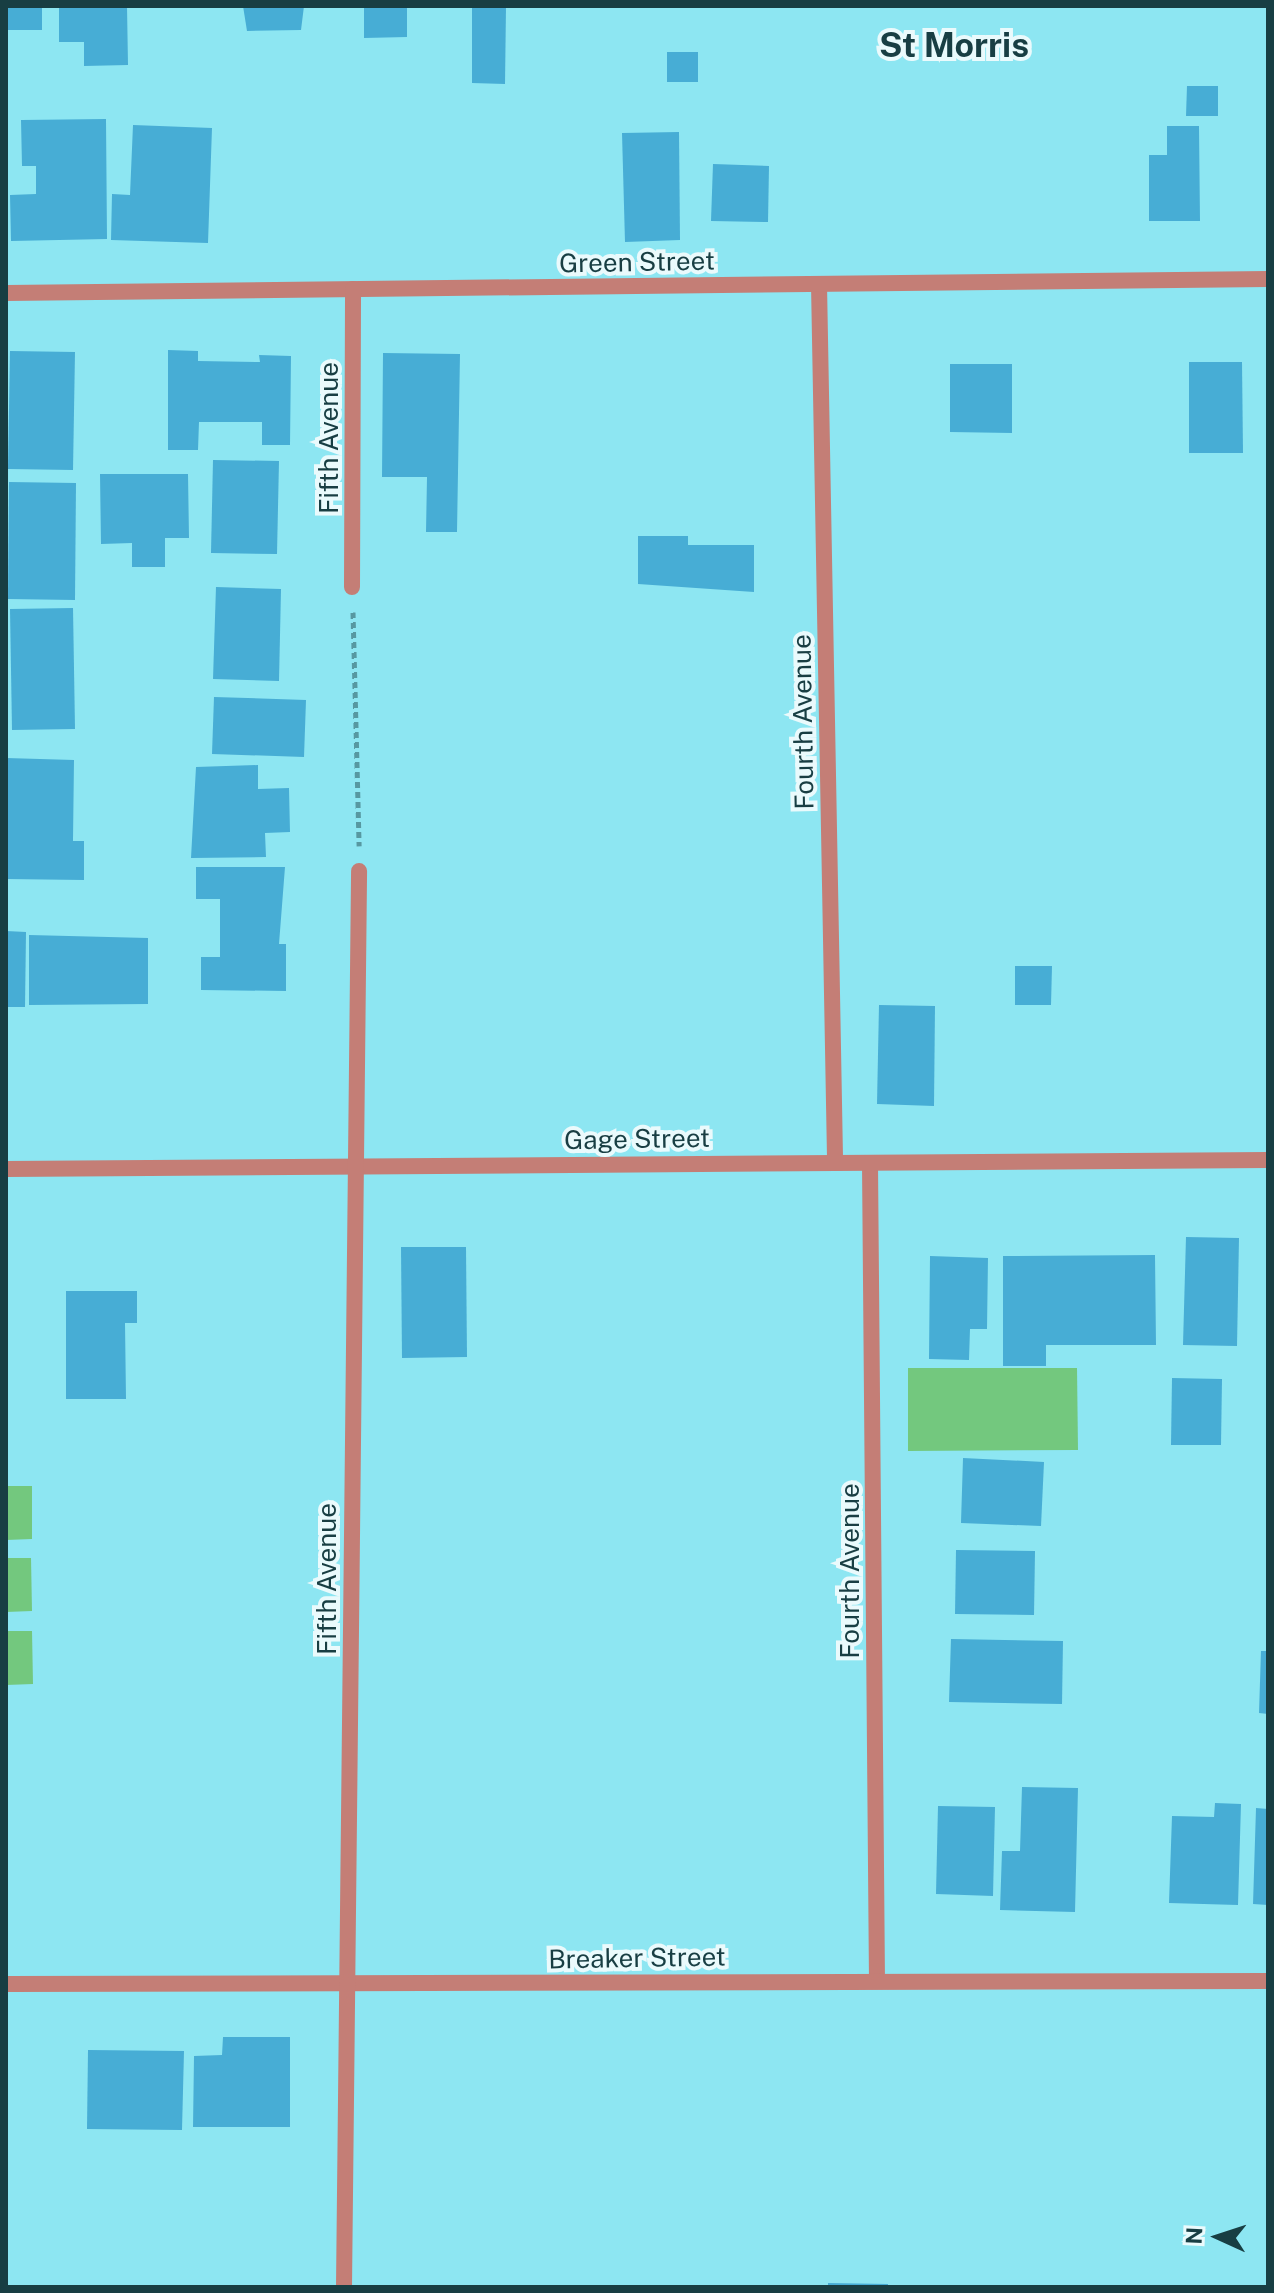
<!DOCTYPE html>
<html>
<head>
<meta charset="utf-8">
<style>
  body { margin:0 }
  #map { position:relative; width:1274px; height:2293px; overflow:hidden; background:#8de6f2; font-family:"Public Sans",sans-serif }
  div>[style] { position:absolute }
  .green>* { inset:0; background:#73c87e }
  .building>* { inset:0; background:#47add5 }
  .path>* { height:5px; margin-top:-2.5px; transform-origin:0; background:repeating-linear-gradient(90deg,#5798a1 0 6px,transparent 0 10px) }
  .minor>* { height:16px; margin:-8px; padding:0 8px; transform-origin:8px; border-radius:8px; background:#c47e76 }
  span { translate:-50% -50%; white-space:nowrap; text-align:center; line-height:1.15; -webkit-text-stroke:8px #eafafc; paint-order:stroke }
  .street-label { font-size:26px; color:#183e43 }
  .district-label { font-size:34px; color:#183e43; font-weight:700 }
  .frame { position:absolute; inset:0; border:8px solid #183e43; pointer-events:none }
  .north { position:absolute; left:1178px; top:2197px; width:80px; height:80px; -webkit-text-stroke:6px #eafafc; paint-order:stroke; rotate:273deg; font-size:22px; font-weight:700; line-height:32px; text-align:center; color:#183e43 }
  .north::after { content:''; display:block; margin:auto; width:28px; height:36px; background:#183e43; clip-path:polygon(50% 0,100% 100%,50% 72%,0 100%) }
</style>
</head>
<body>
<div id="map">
  <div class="green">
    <i style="clip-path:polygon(908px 1368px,1077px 1368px,1078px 1450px,908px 1451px)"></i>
    <i style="clip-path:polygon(6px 1486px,32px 1486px,32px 1539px,6px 1540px)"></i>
    <i style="clip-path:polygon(6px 1558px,31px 1558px,32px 1611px,6px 1612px)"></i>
    <i style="clip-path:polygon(6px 1631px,32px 1631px,33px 1684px,6px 1685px)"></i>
  </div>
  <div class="building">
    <i style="clip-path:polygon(6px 6px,42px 6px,42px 30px,6px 30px)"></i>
    <i style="clip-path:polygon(59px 6px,127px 6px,128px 65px,84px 66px,84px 42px,59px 42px)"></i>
    <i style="clip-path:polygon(243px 6px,304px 6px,301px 30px,247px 31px)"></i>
    <i style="clip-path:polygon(364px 6px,407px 6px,407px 37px,364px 38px)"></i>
    <i style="clip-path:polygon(472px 6px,506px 6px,505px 84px,472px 83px)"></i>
    <i style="clip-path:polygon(667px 52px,698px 52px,698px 82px,667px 82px)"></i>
    <i style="clip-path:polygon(1187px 86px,1218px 86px,1218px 116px,1186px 116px)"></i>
    <i style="clip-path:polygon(106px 119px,107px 239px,11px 241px,10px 195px,36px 194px,36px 166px,22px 166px,21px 120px)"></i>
    <i style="clip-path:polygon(133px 125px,212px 128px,208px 243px,111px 240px,112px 194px,130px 195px)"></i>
    <i style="clip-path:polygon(1167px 126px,1199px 126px,1200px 221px,1149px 221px,1149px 155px,1167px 155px)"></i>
    <i style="clip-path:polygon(679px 132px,680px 240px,625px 242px,622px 133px)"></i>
    <i style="clip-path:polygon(713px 164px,769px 166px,768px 222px,711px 221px)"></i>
    <i style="clip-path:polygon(168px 350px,198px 351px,198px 361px,260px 362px,259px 355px,291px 356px,290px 445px,262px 445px,262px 422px,199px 422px,198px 450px,168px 450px)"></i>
    <i style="clip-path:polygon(10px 351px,75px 352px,73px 470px,8px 469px)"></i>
    <i style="clip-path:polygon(383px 353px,460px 354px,457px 532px,426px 532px,427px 477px,382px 477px)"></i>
    <i style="clip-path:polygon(1189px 362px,1242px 362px,1243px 453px,1189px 453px)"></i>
    <i style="clip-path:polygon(950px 364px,1012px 364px,1012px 433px,950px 432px)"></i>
    <i style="clip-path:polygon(213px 460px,279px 461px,277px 554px,211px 553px)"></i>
    <i style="clip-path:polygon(100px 474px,188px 474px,189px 538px,165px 538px,165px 567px,132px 567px,132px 543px,101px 544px)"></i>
    <i style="clip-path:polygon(9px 482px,76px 483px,75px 600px,8px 599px)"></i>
    <i style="clip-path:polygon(638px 536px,688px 536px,688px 545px,754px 545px,754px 592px,638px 584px)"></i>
    <i style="clip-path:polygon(216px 587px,281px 589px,279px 681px,213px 679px)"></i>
    <i style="clip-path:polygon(73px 608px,75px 729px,12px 730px,10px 609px)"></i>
    <i style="clip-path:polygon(214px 697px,306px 700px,304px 757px,212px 754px)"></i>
    <i style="clip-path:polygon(6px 758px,74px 760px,73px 841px,84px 841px,84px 880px,6px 879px)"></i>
    <i style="clip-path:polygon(258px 765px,258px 789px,289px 788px,290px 832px,265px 833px,266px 857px,191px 858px,196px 767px)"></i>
    <i style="clip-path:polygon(196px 867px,285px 867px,279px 944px,286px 944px,286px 991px,201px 990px,201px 957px,220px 957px,220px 899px,196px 899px)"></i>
    <i style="clip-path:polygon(6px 931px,26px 932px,25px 1007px,6px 1007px)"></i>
    <i style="clip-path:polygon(29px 935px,148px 938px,148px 1004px,29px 1005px)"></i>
    <i style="clip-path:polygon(1015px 966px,1052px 966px,1051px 1005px,1015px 1005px)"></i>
    <i style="clip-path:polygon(879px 1005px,935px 1006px,934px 1106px,877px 1104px)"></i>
    <i style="clip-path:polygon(1186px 1237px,1239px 1238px,1237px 1346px,1183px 1345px)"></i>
    <i style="clip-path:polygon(401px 1247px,466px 1247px,467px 1357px,402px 1358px)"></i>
    <i style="clip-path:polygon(1155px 1255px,1156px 1345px,1046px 1345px,1046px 1366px,1003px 1366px,1003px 1256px)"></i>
    <i style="clip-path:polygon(930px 1256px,988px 1258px,987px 1329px,970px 1329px,969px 1360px,929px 1359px)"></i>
    <i style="clip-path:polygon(66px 1291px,137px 1291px,137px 1323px,125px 1323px,126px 1399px,66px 1399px)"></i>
    <i style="clip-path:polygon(1172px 1378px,1222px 1379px,1221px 1445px,1171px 1445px)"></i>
    <i style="clip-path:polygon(963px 1458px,1044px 1462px,1041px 1526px,961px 1523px)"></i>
    <i style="clip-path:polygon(956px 1550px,1035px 1551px,1034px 1615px,955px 1614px)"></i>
    <i style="clip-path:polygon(951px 1639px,1063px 1641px,1062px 1704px,949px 1702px)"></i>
    <i style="clip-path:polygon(1261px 1651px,1268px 1651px,1268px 1714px,1259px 1713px)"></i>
    <i style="clip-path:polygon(1022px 1787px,1078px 1788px,1075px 1912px,1000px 1910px,1002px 1851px,1020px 1851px)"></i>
    <i style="clip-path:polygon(1215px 1803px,1241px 1804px,1238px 1905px,1169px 1903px,1172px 1816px,1214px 1817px)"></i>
    <i style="clip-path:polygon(938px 1806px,995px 1807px,993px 1896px,936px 1894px)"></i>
    <i style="clip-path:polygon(1256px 1808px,1268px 1809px,1268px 1905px,1253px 1904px)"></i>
    <i style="clip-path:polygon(223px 2037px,290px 2037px,290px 2127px,193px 2127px,194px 2056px,222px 2055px)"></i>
    <i style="clip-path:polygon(88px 2050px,184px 2051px,182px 2130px,87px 2129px)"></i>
    <i style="clip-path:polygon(828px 2283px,888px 2284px,888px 2287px,828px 2287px)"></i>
  </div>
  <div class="path">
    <i style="left:353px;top:612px;width:234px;rotate:88.5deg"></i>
  </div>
  <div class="minor">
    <i style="left:819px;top:284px;width:876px;rotate:88.95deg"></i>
    <i style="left:6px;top:293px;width:1262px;rotate:-0.64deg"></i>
    <i style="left:352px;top:587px;width:298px;rotate:-89.8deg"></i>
    <i style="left:870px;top:1164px;width:814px;rotate:89.51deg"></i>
    <i style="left:6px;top:1169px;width:1262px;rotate:-0.41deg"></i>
    <i style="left:6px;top:1984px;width:1262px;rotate:-0.14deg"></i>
    <i style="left:344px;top:2287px;width:1416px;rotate:-89.39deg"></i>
  </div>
  <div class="street-label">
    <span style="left:637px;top:262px;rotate:-1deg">Green Street</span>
    <span style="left:329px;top:438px;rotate:-90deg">Fifth Avenue</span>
    <span style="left:803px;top:722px;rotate:-91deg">Fourth Avenue</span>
    <span style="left:637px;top:1139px;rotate:-1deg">Gage Street</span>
    <span style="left:850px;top:1571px;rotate:-90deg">Fourth Avenue</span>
    <span style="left:327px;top:1579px;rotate:-90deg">Fifth Avenue</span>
    <span style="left:637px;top:1958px;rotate:-1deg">Breaker Street</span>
  </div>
  <div class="district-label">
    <span style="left:954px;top:46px">St Morris</span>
  </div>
  <div class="frame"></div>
  <div class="north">N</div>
</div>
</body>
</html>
